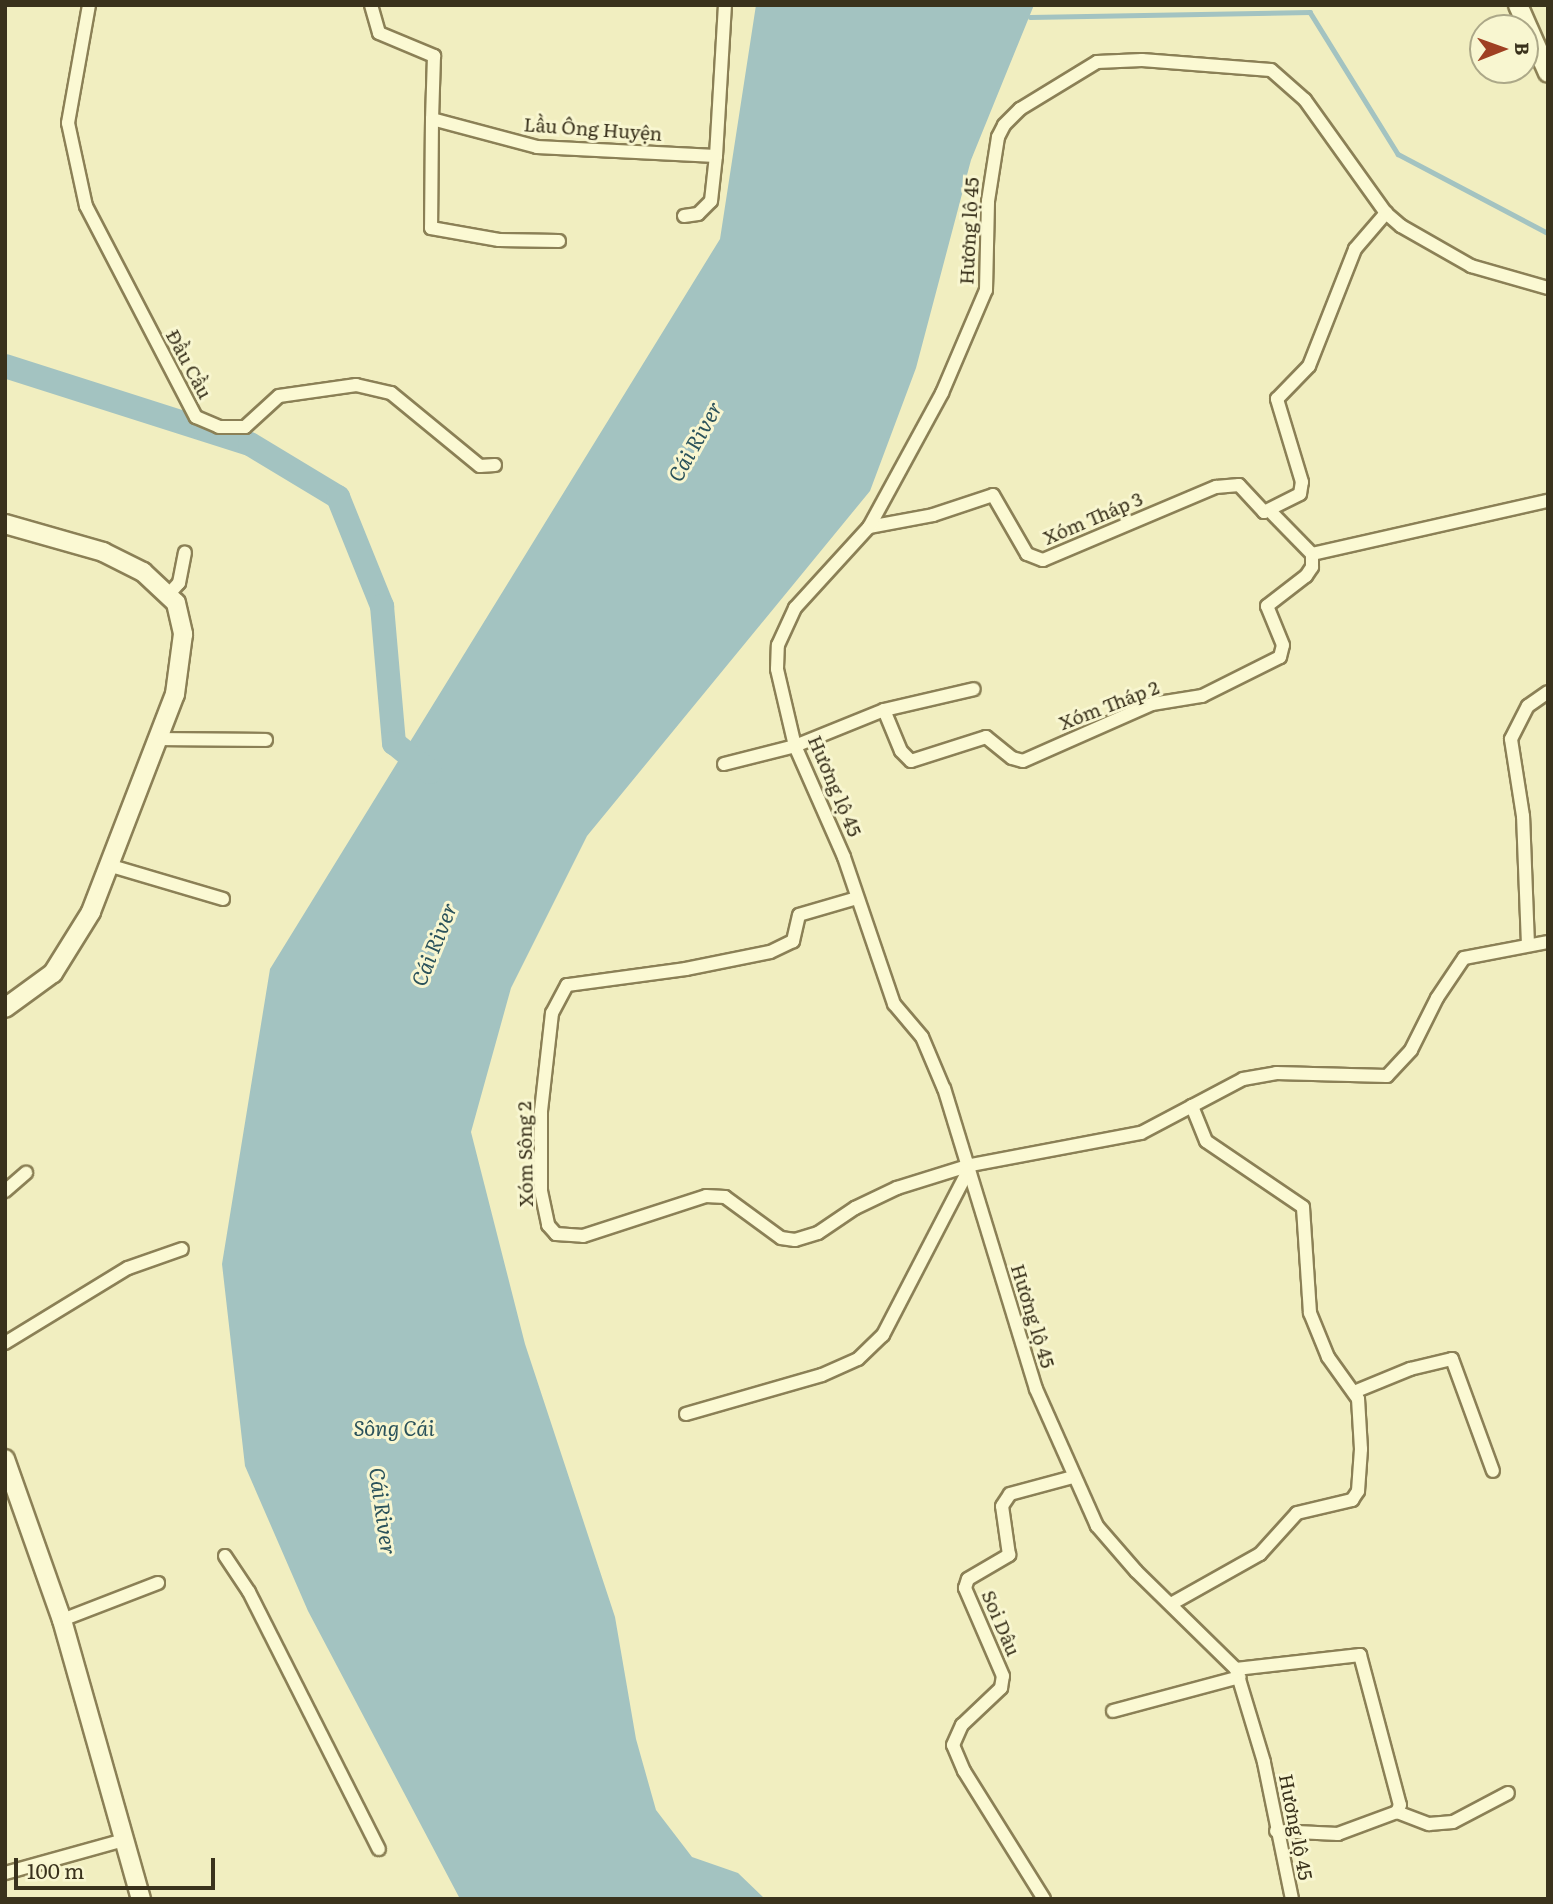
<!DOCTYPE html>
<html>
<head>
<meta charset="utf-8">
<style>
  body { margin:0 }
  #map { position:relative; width:1553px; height:1904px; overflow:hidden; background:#f1eec0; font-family:Literata,serif }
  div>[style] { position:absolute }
  .water>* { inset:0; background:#a3c3c1 }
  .stream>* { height:4.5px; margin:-2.25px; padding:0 2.25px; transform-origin:2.25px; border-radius:2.25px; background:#a3c3c1 }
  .river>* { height:24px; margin:-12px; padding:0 12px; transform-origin:12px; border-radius:12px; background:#a3c3c1 }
  .roads { filter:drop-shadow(2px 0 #8b8056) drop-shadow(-2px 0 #8b8056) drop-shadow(0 2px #8b8056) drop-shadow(0 -2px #8b8056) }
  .street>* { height:12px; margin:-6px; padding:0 6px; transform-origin:6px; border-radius:6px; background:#fbf9d3 }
  .secondary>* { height:18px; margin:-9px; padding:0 9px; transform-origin:9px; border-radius:9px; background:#fbf9d3 }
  span { translate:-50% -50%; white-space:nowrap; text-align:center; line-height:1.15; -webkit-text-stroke:6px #f8f6d0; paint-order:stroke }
  .street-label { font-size:19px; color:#3a321c }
  .water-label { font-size:21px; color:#2a525b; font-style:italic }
  .frame { position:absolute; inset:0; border:7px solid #3a321c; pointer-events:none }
  .north { position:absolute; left:1469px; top:14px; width:70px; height:70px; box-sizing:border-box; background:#f8f6d0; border:2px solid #aca888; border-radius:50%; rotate:89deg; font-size:19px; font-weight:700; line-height:28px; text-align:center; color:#3a321c }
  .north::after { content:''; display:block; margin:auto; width:24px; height:32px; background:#9f4022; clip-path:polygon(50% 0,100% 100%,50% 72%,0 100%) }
  .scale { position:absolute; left:14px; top:1858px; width:201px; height:32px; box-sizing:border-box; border:4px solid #3a321c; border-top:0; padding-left:9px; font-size:21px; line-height:24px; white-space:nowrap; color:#3a321c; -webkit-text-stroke:5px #f8f6d0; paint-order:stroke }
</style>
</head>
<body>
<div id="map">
  <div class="water">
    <i style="clip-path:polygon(756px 5px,1034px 5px,971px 160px,916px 368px,870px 491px,587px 836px,511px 988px,471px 1132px,525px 1344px,615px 1617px,636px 1739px,656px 1810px,692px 1857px,738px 1873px,765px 1899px,460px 1899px,308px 1611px,245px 1466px,222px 1264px,270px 969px,720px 239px)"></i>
  </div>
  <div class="stream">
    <i style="left:1030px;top:17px;width:280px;rotate:-1deg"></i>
    <i style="left:1310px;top:12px;width:167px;rotate:58.2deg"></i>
    <i style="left:1398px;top:154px;width:170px;rotate:27.8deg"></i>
  </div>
  <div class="river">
    <i style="left:5px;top:366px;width:257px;rotate:17.7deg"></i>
    <i style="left:250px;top:444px;width:103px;rotate:31.1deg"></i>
    <i style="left:338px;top:497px;width:118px;rotate:68deg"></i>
    <i style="left:382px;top:606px;width:138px;rotate:85deg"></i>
    <i style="left:394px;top:743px;width:46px;rotate:38.9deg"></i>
  </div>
  <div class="roads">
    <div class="street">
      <i style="left:89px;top:5px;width:120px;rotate:100.1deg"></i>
      <i style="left:68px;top:123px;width:85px;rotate:77.8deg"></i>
      <i style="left:86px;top:206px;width:238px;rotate:62.5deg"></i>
      <i style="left:196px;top:417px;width:25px;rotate:23deg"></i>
      <i style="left:219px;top:427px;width:26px"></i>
      <i style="left:245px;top:427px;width:46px;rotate:-42.4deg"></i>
      <i style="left:279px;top:396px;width:78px;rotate:-8.1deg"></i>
      <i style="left:356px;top:385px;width:36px;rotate:13deg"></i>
      <i style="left:391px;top:393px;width:115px;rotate:39.4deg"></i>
      <i style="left:480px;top:466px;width:15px;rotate:-4deg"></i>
      <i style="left:371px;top:5px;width:29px;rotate:74deg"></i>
      <i style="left:379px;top:33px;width:60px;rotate:22.7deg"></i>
      <i style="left:434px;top:56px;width:63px;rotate:91.8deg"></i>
      <i style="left:432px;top:119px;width:109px;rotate:14.9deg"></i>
      <i style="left:537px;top:147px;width:179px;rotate:2.9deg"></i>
      <i style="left:716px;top:156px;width:151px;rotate:-86.6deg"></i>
      <i style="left:432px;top:119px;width:109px;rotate:90.5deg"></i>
      <i style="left:431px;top:228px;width:69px;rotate:10deg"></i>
      <i style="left:499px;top:240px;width:60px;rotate:1deg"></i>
      <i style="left:684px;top:216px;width:14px;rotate:-8deg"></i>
      <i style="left:698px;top:214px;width:18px;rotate:-45deg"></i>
      <i style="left:711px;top:201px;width:45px;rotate:-83.7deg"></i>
      <i style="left:1270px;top:511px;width:60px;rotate:45.7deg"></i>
      <i style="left:869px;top:527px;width:65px;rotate:-10.6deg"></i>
      <i style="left:933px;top:515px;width:63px;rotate:-18.4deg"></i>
      <i style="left:993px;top:495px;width:68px;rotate:60deg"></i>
      <i style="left:1027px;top:554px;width:17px;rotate:21deg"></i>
      <i style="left:1043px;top:560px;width:188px;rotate:-22.9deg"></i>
      <i style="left:1216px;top:487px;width:23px;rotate:-5deg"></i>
      <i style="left:1239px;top:485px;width:37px;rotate:47deg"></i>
      <i style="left:1264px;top:512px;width:40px;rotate:-26.6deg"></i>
      <i style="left:1300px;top:494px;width:12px;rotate:-81deg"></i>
      <i style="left:1302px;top:482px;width:87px;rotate:-106.8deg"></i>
      <i style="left:1277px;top:399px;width:46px;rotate:-45.9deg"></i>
      <i style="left:1309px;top:366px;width:126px;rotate:-68.5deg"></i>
      <i style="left:1355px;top:249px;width:48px;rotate:-49.3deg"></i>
      <i style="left:169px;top:594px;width:15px;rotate:-48deg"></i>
      <i style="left:179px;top:583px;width:31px;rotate:-79deg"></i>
      <i style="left:884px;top:710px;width:92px;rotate:-13.1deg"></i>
      <i style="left:160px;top:739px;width:106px;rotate:0.5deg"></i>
      <i style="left:724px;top:764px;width:73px;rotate:-14.2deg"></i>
      <i style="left:795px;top:746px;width:96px;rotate:-22deg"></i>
      <i style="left:884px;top:710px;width:44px;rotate:67.5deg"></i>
      <i style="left:901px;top:751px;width:14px;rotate:45deg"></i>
      <i style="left:911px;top:761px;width:79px;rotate:-17.7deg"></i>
      <i style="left:986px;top:737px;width:33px;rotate:39deg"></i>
      <i style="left:1012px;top:758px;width:11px;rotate:15deg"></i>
      <i style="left:1023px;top:761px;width:141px;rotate:-23.8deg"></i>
      <i style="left:1152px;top:704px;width:51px;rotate:-9.1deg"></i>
      <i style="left:1202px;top:696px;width:87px;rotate:-26.6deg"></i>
      <i style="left:1280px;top:657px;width:12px;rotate:-76deg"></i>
      <i style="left:1283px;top:645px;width:42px;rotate:-112.3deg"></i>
      <i style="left:1267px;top:606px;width:49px;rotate:-37.6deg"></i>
      <i style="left:1306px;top:576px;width:11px;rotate:-56deg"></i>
      <i style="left:1312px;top:567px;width:13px;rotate:-90deg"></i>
      <i style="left:1312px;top:554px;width:242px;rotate:-12.7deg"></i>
      <i style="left:108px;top:865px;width:120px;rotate:16.5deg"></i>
      <i style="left:857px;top:898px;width:60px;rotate:163.7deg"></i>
      <i style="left:799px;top:915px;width:27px;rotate:103deg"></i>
      <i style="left:793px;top:941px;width:25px;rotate:154deg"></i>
      <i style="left:770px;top:952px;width:86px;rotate:168.6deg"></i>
      <i style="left:686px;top:969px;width:120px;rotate:172.3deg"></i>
      <i style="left:567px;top:985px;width:32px;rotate:118deg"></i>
      <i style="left:552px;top:1013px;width:99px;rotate:96.4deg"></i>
      <i style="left:541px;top:1111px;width:80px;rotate:90deg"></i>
      <i style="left:541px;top:1191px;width:35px;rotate:78deg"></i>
      <i style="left:548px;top:1225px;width:12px;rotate:48deg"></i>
      <i style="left:556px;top:1234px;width:27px;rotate:4deg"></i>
      <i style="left:583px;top:1236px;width:129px;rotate:-18deg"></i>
      <i style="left:706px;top:1196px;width:19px;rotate:3deg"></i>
      <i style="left:725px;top:1197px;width:69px;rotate:36.2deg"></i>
      <i style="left:781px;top:1238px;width:14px;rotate:8deg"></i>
      <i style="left:795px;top:1240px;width:24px;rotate:-17deg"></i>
      <i style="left:818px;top:1233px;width:45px;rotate:-34deg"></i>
      <i style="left:855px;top:1208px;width:47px;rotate:-25.5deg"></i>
      <i style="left:897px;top:1188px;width:77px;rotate:-17.3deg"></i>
      <i style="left:1528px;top:945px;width:129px;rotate:-92.2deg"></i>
      <i style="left:1523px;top:816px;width:78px;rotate:-98.9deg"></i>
      <i style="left:1511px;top:739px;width:37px;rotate:-63deg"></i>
      <i style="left:1528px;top:706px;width:24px;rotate:-35deg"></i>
      <i style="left:5px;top:1191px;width:28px;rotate:-41deg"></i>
      <i style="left:5px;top:1343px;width:144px;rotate:-31.4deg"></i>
      <i style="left:128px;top:1268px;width:57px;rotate:-19.4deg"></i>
      <i style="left:1354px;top:1392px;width:61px;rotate:-22.3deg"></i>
      <i style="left:1410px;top:1369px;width:43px;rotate:-13.4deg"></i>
      <i style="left:1452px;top:1359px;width:119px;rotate:69.9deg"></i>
      <i style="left:686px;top:1414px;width:141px;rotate:-16deg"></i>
      <i style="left:822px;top:1375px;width:39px;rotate:-24deg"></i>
      <i style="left:858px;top:1359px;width:35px;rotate:-44deg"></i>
      <i style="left:883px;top:1335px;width:191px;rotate:-62.6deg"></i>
      <i style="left:971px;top:1165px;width:173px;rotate:-10.7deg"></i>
      <i style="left:1141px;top:1133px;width:115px;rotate:-27.9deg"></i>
      <i style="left:1243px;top:1079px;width:34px;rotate:-10deg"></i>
      <i style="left:1276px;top:1073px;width:111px;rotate:1.5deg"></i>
      <i style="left:1387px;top:1076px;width:35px;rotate:-47deg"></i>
      <i style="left:1411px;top:1050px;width:58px;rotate:-63.4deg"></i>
      <i style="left:1437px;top:998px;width:48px;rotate:-56deg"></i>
      <i style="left:1464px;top:958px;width:86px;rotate:-10.8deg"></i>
      <i style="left:225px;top:1556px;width:43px;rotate:56.3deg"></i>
      <i style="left:249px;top:1592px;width:288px;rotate:63.2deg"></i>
      <i style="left:1171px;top:1604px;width:102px;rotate:-29.3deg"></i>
      <i style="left:1260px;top:1554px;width:55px;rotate:-47.9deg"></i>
      <i style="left:1297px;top:1513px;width:57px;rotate:-13.3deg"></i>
      <i style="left:1352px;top:1500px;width:11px;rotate:-56deg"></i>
      <i style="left:1358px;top:1491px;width:42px;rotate:-85.9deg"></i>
      <i style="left:1361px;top:1449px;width:50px;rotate:-93.4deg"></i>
      <i style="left:1358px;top:1399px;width:52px;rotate:-125.5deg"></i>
      <i style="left:1328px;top:1357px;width:48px;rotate:-112.2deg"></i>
      <i style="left:1310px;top:1313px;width:106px;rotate:-93.8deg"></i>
      <i style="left:1303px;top:1207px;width:117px;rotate:-145.8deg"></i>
      <i style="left:1206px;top:1141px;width:38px;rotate:-112deg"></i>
      <i style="left:62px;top:1620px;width:103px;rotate:-21.1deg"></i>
      <i style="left:1236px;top:1669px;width:125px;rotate:-6.4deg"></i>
      <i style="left:1360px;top:1655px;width:155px;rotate:75.1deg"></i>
      <i style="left:1400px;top:1805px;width:8px;rotate:113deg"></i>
      <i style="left:1397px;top:1812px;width:63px;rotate:159.6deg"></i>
      <i style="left:1338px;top:1834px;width:62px;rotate:-177.2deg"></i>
      <i style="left:1113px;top:1711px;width:131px;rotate:-15deg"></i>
      <i style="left:1397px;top:1812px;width:34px;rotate:21deg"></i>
      <i style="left:1429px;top:1824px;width:24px;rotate:-5deg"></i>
      <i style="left:1453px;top:1822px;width:62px;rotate:-27.8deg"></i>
      <i style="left:5px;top:1873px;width:123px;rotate:-15.5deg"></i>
      <i style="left:1044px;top:1899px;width:151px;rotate:-122deg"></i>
      <i style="left:964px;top:1771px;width:28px;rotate:-113deg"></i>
      <i style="left:953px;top:1745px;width:22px;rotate:-66deg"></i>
      <i style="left:962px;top:1725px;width:54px;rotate:-43.5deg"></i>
      <i style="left:1001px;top:1688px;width:12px;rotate:-81deg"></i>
      <i style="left:1003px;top:1676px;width:96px;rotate:-113.4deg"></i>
      <i style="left:965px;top:1588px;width:9px;rotate:-72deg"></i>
      <i style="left:968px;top:1579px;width:48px;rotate:-30.3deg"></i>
      <i style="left:1009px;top:1555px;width:49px;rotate:-98.1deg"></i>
      <i style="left:1002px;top:1506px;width:14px;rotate:-56deg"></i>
      <i style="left:1010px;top:1494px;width:65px;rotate:-15.1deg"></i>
      <i style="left:1292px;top:1899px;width:140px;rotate:-101.6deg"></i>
      <i style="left:1264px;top:1762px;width:97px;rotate:-106.8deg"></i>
      <i style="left:1236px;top:1669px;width:140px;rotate:-135.6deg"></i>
      <i style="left:1136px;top:1571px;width:60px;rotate:-130.9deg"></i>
      <i style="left:1097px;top:1526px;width:150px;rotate:-114deg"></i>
      <i style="left:1036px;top:1389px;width:314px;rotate:-107deg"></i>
      <i style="left:944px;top:1089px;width:56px;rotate:-112.9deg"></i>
      <i style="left:922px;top:1037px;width:43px;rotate:-130.3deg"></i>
      <i style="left:894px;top:1004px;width:155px;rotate:-108.8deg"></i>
      <i style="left:844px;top:857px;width:121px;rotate:-113.8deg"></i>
      <i style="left:795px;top:746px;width:79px;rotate:-103.2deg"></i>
      <i style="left:777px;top:669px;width:24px;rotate:-88deg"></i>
      <i style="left:778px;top:645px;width:41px;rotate:-65.3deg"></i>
      <i style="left:795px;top:608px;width:110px;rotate:-47.6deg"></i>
      <i style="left:869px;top:527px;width:153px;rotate:-61.4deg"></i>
      <i style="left:942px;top:393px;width:112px;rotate:-66.9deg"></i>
      <i style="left:986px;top:290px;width:89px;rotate:-88.7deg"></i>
      <i style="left:988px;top:201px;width:65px;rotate:-81.1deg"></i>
      <i style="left:998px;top:137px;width:13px;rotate:-63deg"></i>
      <i style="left:1004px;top:125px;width:23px;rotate:-45deg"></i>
      <i style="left:1020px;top:109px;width:90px;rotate:-31.4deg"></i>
      <i style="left:1097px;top:62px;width:45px;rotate:-2.5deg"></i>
      <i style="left:1142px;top:60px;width:129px;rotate:4.4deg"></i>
      <i style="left:1271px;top:70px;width:45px;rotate:41.4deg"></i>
      <i style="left:1305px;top:100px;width:139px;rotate:54.4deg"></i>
      <i style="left:1386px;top:213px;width:20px;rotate:41deg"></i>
      <i style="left:1401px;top:226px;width:81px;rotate:29.7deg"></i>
      <i style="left:1471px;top:266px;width:80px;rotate:15.9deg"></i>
    </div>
    <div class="secondary">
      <i style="left:1518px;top:5px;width:74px;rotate:66.2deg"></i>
      <i style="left:5px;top:524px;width:102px;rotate:15.9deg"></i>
      <i style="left:103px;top:552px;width:45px;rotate:26.6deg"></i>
      <i style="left:143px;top:572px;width:45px;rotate:43.2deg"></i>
      <i style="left:176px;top:603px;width:32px;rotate:77deg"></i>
      <i style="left:183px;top:634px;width:61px;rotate:97.6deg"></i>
      <i style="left:175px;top:694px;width:234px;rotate:111.1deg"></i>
      <i style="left:91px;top:912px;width:72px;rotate:121.9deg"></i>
      <i style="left:53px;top:973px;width:59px;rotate:143.9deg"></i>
      <i style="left:5px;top:1459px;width:171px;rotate:70.5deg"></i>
      <i style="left:62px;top:1620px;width:290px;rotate:74.2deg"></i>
    </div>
  </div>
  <div class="street-label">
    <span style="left:593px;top:129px;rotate:4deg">Lầu Ông Huyện</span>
    <span style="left:969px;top:231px;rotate:-87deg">Hương lộ 45</span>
    <span style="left:189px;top:364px;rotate:62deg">Đầu Cầu</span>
    <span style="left:1093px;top:518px;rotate:-23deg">Xóm Tháp 3</span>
    <span style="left:1109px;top:705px;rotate:-21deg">Xóm Tháp 2</span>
    <span style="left:835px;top:786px;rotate:67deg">Hương lộ 45</span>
    <span style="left:525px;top:1154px;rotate:-91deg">Xóm Sông 2</span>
    <span style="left:1033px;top:1316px;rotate:73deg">Hương lộ 45</span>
    <span style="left:1001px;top:1623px;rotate:67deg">Soi Dâu</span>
    <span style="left:1296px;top:1827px;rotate:79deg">Hương lộ 45</span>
  </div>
  <div class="water-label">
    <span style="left:694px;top:441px;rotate:-61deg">Cái River</span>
    <span style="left:433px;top:944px;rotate:-68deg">Cái River</span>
    <span style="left:394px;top:1427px">Sông Cái</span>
    <span style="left:384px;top:1511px;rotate:82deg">Cái River</span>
  </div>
  <div class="frame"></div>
  <div class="north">B</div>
  <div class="scale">100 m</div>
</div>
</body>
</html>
